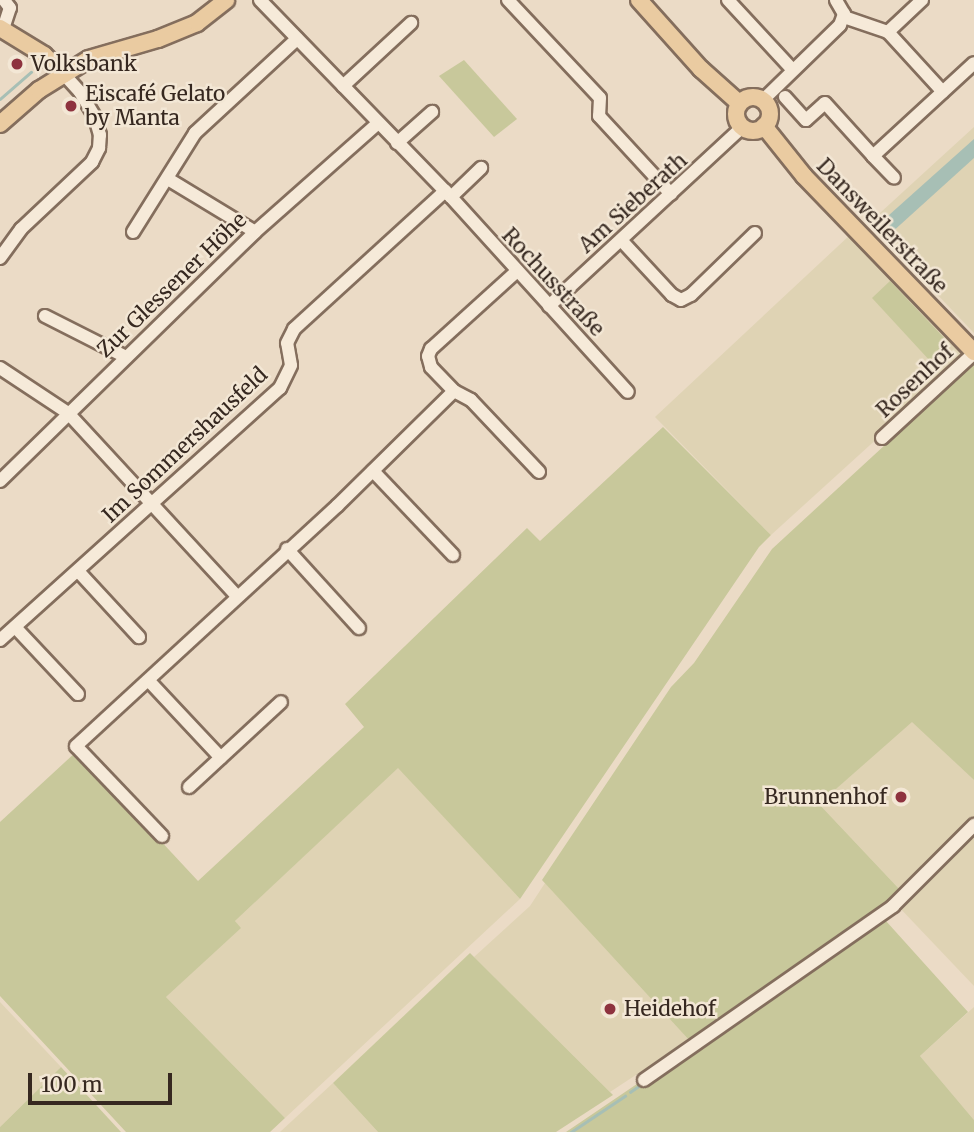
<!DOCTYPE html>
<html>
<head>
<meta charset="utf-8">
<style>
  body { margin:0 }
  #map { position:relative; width:974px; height:1132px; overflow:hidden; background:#ebdbc6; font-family:Merriweather,serif }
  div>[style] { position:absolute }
  .farmland>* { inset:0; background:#dfd3b4 }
  .green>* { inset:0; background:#c8c89b }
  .water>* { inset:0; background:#a7bfb5 }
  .stream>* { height:2.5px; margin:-1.25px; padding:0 1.25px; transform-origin:1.25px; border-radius:1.25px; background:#a7bfb5 }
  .roads { filter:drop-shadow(2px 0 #846e5d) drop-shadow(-2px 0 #846e5d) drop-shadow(0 2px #846e5d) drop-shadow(0 -2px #846e5d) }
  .minor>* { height:12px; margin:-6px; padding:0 6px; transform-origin:6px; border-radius:6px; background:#f6ead9 }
  .major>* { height:16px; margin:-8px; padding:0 8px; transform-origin:8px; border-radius:8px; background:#eacba1 }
  .major>.ring { margin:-8px; padding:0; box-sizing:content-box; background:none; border:16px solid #eacba1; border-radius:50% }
  .dots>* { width:19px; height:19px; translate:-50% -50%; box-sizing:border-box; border:4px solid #f3e7d5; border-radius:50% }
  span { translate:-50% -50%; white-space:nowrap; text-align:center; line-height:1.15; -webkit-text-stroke:5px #f3e7d5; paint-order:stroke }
  .poi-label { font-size:21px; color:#362820 }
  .left { translate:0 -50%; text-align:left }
  .right { translate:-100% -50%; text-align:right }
  .street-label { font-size:21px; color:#362820 }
  .scale { position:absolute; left:28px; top:1073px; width:144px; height:32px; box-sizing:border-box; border:4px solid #362820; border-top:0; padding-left:9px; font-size:21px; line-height:24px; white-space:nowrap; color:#362820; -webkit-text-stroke:5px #f3e7d5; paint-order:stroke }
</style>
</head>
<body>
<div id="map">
  <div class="farmland">
    <i style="clip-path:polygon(974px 127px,974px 333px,869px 223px)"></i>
    <i style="clip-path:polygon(851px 234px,968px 356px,771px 535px,655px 417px)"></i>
    <i style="clip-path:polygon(912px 721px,974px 780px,974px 822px,902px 892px,819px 804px)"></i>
    <i style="clip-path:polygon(398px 767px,520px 899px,285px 1118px,166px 997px,240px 928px,235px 921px)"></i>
    <i style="clip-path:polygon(974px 828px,974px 986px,897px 905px)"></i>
    <i style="clip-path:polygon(545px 883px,689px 1040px,610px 1092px,474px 957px,530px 906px)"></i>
    <i style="clip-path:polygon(0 1002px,61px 1067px,0 1127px)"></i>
    <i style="clip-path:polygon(974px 1007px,974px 1120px,920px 1056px)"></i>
    <i style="clip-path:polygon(333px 1083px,378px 1132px,280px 1132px)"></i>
  </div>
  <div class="green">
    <i style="clip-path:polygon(464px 60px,517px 119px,494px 137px,439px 76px)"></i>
    <i style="clip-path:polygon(890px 281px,950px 344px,931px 362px,872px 298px)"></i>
    <i style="clip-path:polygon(974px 363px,974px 780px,912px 722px,819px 804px,902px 892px,889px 906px,689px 1040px,542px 880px,671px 687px,694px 663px,772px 549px)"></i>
    <i style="clip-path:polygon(663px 427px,771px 535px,759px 547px,520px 899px,398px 768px,235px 921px,241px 928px,166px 997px,285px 1118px,270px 1132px,126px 1132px,0 996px,0 822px,77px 751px,198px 881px,364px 727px,345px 704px,527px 528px,540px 541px)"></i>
    <i style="clip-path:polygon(891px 912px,894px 915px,886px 921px,968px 1012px,920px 1056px,974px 1120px,974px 1132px,566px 1132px)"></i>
    <i style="clip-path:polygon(470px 953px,613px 1095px,556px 1132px,378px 1132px,333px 1083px)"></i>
    <i style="clip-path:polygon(61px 1067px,121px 1132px,0 1132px,0 1127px)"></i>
  </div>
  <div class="water">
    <i style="clip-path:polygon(974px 139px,974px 158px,890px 234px,879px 224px)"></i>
  </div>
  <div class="stream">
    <i style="left:0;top:99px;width:41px;rotate:-41.1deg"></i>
    <i style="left:963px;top:845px;width:16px;rotate:-45deg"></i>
    <i style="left:939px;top:869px;width:27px;rotate:-45deg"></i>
    <i style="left:900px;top:908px;width:45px;rotate:-45deg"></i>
    <i style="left:630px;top:1092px;width:14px;rotate:-34deg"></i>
    <i style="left:571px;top:1132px;width:65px;rotate:-33.7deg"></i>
  </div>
  <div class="roads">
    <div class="minor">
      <i style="left:260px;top:0;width:274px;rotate:45.9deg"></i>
      <i style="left:451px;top:197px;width:263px;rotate:47.8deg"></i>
      <i style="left:508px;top:0;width:134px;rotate:46.8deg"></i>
      <i style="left:600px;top:98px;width:18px;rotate:93deg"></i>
      <i style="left:599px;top:116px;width:106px;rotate:47.3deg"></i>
      <i style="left:728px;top:0;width:94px;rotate:47.2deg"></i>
      <i style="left:922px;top:0;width:47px;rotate:136.7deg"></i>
      <i style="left:888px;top:32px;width:81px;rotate:47.5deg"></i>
      <i style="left:844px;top:17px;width:46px;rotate:18.8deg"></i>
      <i style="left:3px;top:29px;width:22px;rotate:-72deg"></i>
      <i style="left:10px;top:8px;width:10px;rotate:-127deg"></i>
      <i style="left:343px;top:86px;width:93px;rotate:-42.8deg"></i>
      <i style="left:785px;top:97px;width:31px;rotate:48deg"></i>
      <i style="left:806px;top:120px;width:25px;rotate:-42deg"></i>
      <i style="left:825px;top:103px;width:72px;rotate:47.8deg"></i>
      <i style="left:873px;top:156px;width:137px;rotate:-42.6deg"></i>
      <i style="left:763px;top:100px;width:107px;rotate:-44.2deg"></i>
      <i style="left:840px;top:25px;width:12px;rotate:-70deg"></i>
      <i style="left:844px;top:14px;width:16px;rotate:-120deg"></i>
      <i style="left:397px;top:143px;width:47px;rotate:-41.5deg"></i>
      <i style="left:873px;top:156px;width:30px;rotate:46deg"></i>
      <i style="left:168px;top:179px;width:102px;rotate:31.3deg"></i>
      <i style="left:451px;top:197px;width:42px;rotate:-44deg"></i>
      <i style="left:133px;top:232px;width:117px;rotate:-57.9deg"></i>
      <i style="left:195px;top:133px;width:139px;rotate:-42.7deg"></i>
      <i style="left:621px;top:240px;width:75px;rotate:47.2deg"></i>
      <i style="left:672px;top:295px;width:10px;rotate:29deg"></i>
      <i style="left:681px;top:300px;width:11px;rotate:-27deg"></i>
      <i style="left:691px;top:295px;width:89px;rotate:-44.1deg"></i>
      <i style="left:0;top:258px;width:36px;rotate:-54deg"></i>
      <i style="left:21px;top:229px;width:98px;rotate:-43.3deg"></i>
      <i style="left:92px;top:162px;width:16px;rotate:-63deg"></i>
      <i style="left:99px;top:148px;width:13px;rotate:-86deg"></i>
      <i style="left:100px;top:135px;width:19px;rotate:-106deg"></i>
      <i style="left:95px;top:117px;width:29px;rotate:-121deg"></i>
      <i style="left:80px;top:92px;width:24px;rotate:-132deg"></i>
      <i style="left:549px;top:306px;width:263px;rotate:-42.8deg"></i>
      <i style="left:45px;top:316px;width:91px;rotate:26.8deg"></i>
      <i style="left:0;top:368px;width:82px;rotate:33.5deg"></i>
      <i style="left:68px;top:413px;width:249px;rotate:47.3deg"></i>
      <i style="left:454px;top:391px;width:19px;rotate:28deg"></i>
      <i style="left:471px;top:400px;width:99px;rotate:46.6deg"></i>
      <i style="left:882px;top:438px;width:125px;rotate:-42.7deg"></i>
      <i style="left:373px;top:471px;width:116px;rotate:46.4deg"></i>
      <i style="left:0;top:481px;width:356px;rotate:-44.3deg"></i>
      <i style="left:255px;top:232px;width:163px;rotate:-41.5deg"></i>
      <i style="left:287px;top:549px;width:107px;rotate:47.7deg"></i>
      <i style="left:78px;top:571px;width:90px;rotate:47.3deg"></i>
      <i style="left:15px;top:627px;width:92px;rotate:46.8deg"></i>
      <i style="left:0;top:640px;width:377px;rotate:-42deg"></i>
      <i style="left:280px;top:388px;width:25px;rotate:-64deg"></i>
      <i style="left:291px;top:365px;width:22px;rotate:-100deg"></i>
      <i style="left:287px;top:343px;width:16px;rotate:-63deg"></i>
      <i style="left:294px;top:329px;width:205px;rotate:-42.4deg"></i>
      <i style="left:149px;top:681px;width:105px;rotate:46.9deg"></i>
      <i style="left:189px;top:787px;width:125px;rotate:-42.7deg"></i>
      <i style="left:162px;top:836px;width:124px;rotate:-133.7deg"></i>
      <i style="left:76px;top:746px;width:355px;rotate:-42.6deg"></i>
      <i style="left:337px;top:506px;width:164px;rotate:-44.5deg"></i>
      <i style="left:454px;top:391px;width:33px;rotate:-134deg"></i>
      <i style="left:431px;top:367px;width:11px;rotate:-105deg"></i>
      <i style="left:428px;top:356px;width:8px;rotate:-67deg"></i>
      <i style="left:431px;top:349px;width:115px;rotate:-42.2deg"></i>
      <i style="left:644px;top:1080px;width:304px;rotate:-34.9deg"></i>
      <i style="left:893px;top:906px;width:115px;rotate:-45deg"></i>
    </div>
    <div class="major">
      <i style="left:639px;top:0;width:93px;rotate:48.1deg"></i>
      <i style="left:701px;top:69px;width:51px;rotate:41.8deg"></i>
      <i style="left:0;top:28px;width:52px;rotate:31.5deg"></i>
      <i style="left:44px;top:55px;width:28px;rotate:44deg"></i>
      <i class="ring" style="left:736px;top:97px;width:18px;height:18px"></i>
      <i style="left:0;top:124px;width:52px;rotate:-41.1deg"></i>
      <i style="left:39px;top:90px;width:59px;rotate:-31.8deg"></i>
      <i style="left:89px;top:59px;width:72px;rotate:-16.2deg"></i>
      <i style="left:158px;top:39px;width:42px;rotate:-22.3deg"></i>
      <i style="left:197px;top:23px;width:37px;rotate:-38deg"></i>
      <i style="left:764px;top:126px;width:64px;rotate:51.3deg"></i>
      <i style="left:804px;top:176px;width:245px;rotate:46deg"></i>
    </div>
  </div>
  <div class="dots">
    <i style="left:17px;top:64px;background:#8e323e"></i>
    <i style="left:71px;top:106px;background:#8e323e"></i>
    <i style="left:901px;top:797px;background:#8e323e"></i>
    <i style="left:610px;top:1009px;background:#8e323e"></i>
  </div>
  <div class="poi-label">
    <span class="left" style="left:31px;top:64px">Volksbank</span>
    <span class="left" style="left:85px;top:106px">Eiscafé Gelato<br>by Manta</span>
    <span class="right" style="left:887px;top:797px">Brunnenhof</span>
    <span class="left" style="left:624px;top:1009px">Heidehof</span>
  </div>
  <div class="street-label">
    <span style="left:633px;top:203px;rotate:-42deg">Am Sieberath</span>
    <span style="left:882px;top:226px;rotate:46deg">Dansweilerstraße</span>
    <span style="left:553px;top:282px;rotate:47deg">Rochusstraße</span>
    <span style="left:172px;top:285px;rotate:-44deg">Zur Glessener Höhe</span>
    <span style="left:915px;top:381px;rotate:-43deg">Rosenhof</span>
    <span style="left:185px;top:445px;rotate:-43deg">Im Sommershausfeld</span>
  </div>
  <div class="scale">100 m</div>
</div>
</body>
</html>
